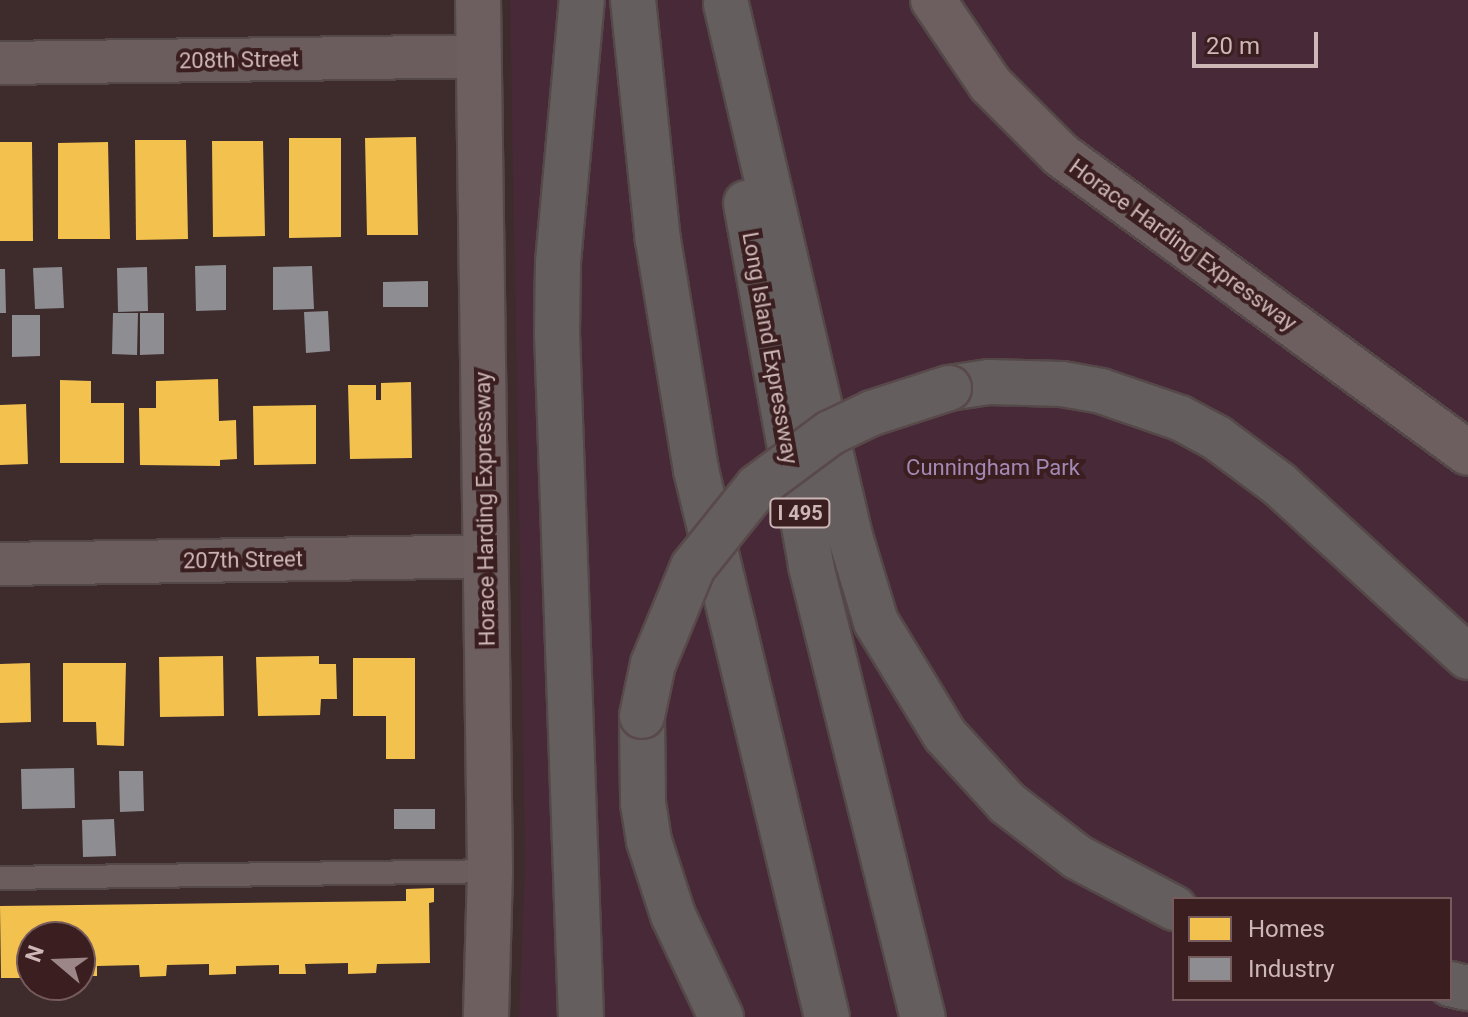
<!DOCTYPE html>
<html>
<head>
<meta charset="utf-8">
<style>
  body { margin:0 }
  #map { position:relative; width:1468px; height:1017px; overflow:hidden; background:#3e2c2d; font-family:Roboto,sans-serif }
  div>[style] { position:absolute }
  .green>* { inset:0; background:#472937 }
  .homes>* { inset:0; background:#f2c14e }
  .industry>* { inset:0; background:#8d8d92 }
  .roads { filter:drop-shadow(2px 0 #554848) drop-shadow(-2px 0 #554848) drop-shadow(0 2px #554848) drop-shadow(0 -2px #554848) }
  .service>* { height:22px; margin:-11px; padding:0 11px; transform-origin:11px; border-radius:11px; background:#6b5d5e }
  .minor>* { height:42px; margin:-21px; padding:0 21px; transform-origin:21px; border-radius:21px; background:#6b5d5e }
  .primary>* { height:44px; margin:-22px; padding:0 22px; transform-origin:22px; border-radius:22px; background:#6d5f60 }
  .motorway>* { height:44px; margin:-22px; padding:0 22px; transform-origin:22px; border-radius:22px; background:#655e5f }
  .bridges { filter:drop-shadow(2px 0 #59494a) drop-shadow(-2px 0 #59494a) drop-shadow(0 2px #59494a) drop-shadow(0 -2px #59494a) }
  .motorway-bridge>* { height:44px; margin:-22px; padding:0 22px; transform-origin:22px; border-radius:22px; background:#655e5f }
  span { translate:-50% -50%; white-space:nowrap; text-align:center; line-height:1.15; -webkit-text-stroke:8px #3b1e1f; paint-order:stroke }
  .shield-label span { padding:2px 6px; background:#3b1e1f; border:2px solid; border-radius:6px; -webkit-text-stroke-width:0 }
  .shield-label { font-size:20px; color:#ceb7b7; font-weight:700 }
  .street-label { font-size:22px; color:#ceb7b7 }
  .park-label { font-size:22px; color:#a389b5 }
  .legend { position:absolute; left:1172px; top:897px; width:280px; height:104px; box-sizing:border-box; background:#3b1e1f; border:2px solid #765b5c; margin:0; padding:10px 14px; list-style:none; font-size:24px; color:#ceb7b7 }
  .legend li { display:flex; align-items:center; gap:16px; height:40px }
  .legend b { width:40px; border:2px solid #765b5c }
  .north { position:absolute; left:16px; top:921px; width:80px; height:80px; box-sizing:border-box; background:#3b1e1f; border:2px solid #765b5c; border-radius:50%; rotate:289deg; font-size:22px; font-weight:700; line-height:32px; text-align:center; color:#ceb7b7 }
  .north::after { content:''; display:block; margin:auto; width:28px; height:36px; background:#9c8687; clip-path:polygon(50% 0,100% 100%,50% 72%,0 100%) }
  .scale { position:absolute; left:1192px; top:32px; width:126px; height:36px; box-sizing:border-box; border:4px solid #ceb7b7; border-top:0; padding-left:10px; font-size:24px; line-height:28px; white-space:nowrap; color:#ceb7b7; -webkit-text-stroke:6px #3b1e1f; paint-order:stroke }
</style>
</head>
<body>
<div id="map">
  <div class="green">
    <i style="clip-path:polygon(evenodd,510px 0,1468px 0,1468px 1017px,519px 1017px,525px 863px,510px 0,1174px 899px,1450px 899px,1450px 999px,1174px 999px,1174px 899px)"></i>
  </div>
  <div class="homes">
    <i style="clip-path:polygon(416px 137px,418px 235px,367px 235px,365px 138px)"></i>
    <i style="clip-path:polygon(289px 138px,341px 138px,341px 237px,289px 238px)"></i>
    <i style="clip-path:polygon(135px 140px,186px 140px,188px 239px,136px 240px)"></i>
    <i style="clip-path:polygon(212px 141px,263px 141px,265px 236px,213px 237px)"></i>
    <i style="clip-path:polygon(0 142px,32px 142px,33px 241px,0 241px)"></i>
    <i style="clip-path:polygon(108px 142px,110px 239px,58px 239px,58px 143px)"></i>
    <i style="clip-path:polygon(218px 379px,219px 421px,236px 420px,237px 459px,220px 460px,220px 466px,140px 465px,139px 408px,156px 408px,156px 381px)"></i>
    <i style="clip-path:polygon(60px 380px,91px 381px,91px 403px,124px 403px,124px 463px,60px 463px)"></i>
    <i style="clip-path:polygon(411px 382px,412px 458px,350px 459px,348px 385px,376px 385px,376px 400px,381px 400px,381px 383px)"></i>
    <i style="clip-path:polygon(26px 404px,28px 464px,0 465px,0 405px)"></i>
    <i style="clip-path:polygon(316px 405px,316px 464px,254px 465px,253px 406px)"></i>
    <i style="clip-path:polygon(223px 656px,224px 716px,160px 717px,159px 657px)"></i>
    <i style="clip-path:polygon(319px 656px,319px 664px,336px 664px,337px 699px,321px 699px,320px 715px,258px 716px,256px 657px)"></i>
    <i style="clip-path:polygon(353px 658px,415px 658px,415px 759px,386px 759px,386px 716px,353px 716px)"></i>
    <i style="clip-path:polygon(30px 663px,31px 722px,0 723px,0 664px)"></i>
    <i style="clip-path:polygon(63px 663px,126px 663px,124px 746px,97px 745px,96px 722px,63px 722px)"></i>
    <i style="clip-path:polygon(434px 888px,434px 902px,429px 903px,430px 963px,377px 964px,376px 973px,348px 974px,348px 963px,305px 964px,306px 974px,279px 974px,279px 965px,236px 966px,236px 974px,209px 975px,209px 964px,167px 965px,166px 976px,140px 977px,139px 965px,97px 966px,97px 976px,80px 976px,80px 937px,32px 937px,29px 978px,1px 978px,0 906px,406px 901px,406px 889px)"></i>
  </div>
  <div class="industry">
    <i style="clip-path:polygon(226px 265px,226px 310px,196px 311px,195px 266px)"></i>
    <i style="clip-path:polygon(312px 266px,314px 309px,273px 310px,273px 267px)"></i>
    <i style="clip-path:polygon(62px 267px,64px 308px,35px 309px,33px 268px)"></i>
    <i style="clip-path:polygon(147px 267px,148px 311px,118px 312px,117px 268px)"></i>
    <i style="clip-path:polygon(0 269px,5px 269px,6px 313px,0 313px)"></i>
    <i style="clip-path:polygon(428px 281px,428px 307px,383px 307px,383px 282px)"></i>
    <i style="clip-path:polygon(328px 311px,330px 351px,306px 353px,304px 312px)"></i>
    <i style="clip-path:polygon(113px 313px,138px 313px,137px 355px,112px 354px)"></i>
    <i style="clip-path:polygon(140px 313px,164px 313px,164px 354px,140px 355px)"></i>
    <i style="clip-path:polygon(12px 315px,40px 315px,40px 356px,12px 357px)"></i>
    <i style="clip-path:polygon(74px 768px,75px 808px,22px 809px,21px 769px)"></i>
    <i style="clip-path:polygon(119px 771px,143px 771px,144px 811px,120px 812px)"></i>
    <i style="clip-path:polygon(394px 809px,435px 809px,435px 829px,394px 829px)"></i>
    <i style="clip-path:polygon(114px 819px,116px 856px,83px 857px,82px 820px)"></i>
  </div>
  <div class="roads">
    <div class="service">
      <i style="left:0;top:878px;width:490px;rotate:-0.8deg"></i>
    </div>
    <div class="minor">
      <i style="left:0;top:63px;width:479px;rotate:-0.8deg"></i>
      <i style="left:0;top:564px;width:486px;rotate:-0.9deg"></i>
    </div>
    <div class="primary">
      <i style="left:478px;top:0;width:871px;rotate:89.21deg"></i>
      <i style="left:490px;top:871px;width:146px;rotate:91.6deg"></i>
      <i style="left:933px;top:0;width:102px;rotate:55.8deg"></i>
      <i style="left:990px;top:84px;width:100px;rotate:45deg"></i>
      <i style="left:1061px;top:155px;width:504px;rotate:36.21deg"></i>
    </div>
    <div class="motorway">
      <i style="left:633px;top:0;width:241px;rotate:84.1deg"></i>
      <i style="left:658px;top:240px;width:233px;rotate:80.6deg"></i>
      <i style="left:696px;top:470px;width:562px;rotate:76.53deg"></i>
      <i style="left:726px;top:4px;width:546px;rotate:76.88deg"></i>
      <i style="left:850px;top:536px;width:90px;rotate:73.2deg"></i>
      <i style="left:876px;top:622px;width:132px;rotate:58.6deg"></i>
      <i style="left:945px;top:735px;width:92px;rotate:47.6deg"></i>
      <i style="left:1007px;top:803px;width:88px;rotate:37.6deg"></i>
      <i style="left:1077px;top:857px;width:110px;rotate:27.7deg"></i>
      <i style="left:746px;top:203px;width:369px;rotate:79.8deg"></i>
      <i style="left:811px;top:566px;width:465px;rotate:76.1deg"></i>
      <i style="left:949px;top:388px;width:40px;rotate:-8.5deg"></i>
      <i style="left:989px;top:382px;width:73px;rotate:1.6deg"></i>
      <i style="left:1062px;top:384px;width:40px;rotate:10deg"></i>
      <i style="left:1101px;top:391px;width:83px;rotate:18.9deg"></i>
      <i style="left:1180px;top:418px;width:42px;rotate:28.4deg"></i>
      <i style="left:1217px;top:438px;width:77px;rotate:36.6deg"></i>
      <i style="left:1279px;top:484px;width:256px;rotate:42.5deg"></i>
      <i style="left:642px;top:716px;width:87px;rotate:89.3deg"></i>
      <i style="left:643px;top:803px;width:38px;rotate:81deg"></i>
      <i style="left:649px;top:841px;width:78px;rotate:72deg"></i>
      <i style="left:673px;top:915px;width:113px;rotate:64.8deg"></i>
      <i style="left:1450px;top:984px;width:18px;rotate:13deg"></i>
      <i style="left:581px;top:1017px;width:684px;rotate:-92.01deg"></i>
      <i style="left:557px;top:333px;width:71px;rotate:-89.2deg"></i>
      <i style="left:558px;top:262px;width:263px;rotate:-84.8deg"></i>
    </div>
  </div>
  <div class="bridges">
    <div class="motorway-bridge">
      <i style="left:642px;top:716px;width:53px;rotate:-78.1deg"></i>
      <i style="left:653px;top:664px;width:105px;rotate:-67.6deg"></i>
      <i style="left:693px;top:567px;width:102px;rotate:-51.3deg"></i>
      <i style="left:757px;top:487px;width:91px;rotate:-36.5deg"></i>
      <i style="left:830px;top:433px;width:47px;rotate:-25.5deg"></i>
      <i style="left:872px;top:413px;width:81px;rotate:-18deg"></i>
    </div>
  </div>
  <div class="shield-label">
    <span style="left:800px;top:513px">I 495</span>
  </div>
  <div class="street-label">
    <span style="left:239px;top:60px;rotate:-1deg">208th Street</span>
    <span style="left:1183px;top:245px;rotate:36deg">Horace Harding Expressway</span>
    <span style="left:770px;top:348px;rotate:80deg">Long Island Expressway</span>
    <span style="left:485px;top:509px;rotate:-91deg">Horace Harding Expressway</span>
    <span style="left:243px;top:560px;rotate:-1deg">207th Street</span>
  </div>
  <div class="park-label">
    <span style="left:993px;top:468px">Cunningham Park</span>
  </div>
  <ul class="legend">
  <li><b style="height:22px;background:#f2c14e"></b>Homes</li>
  <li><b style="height:22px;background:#8d8d92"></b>Industry</li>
  </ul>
  <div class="north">N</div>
  <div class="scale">20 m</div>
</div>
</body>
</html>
